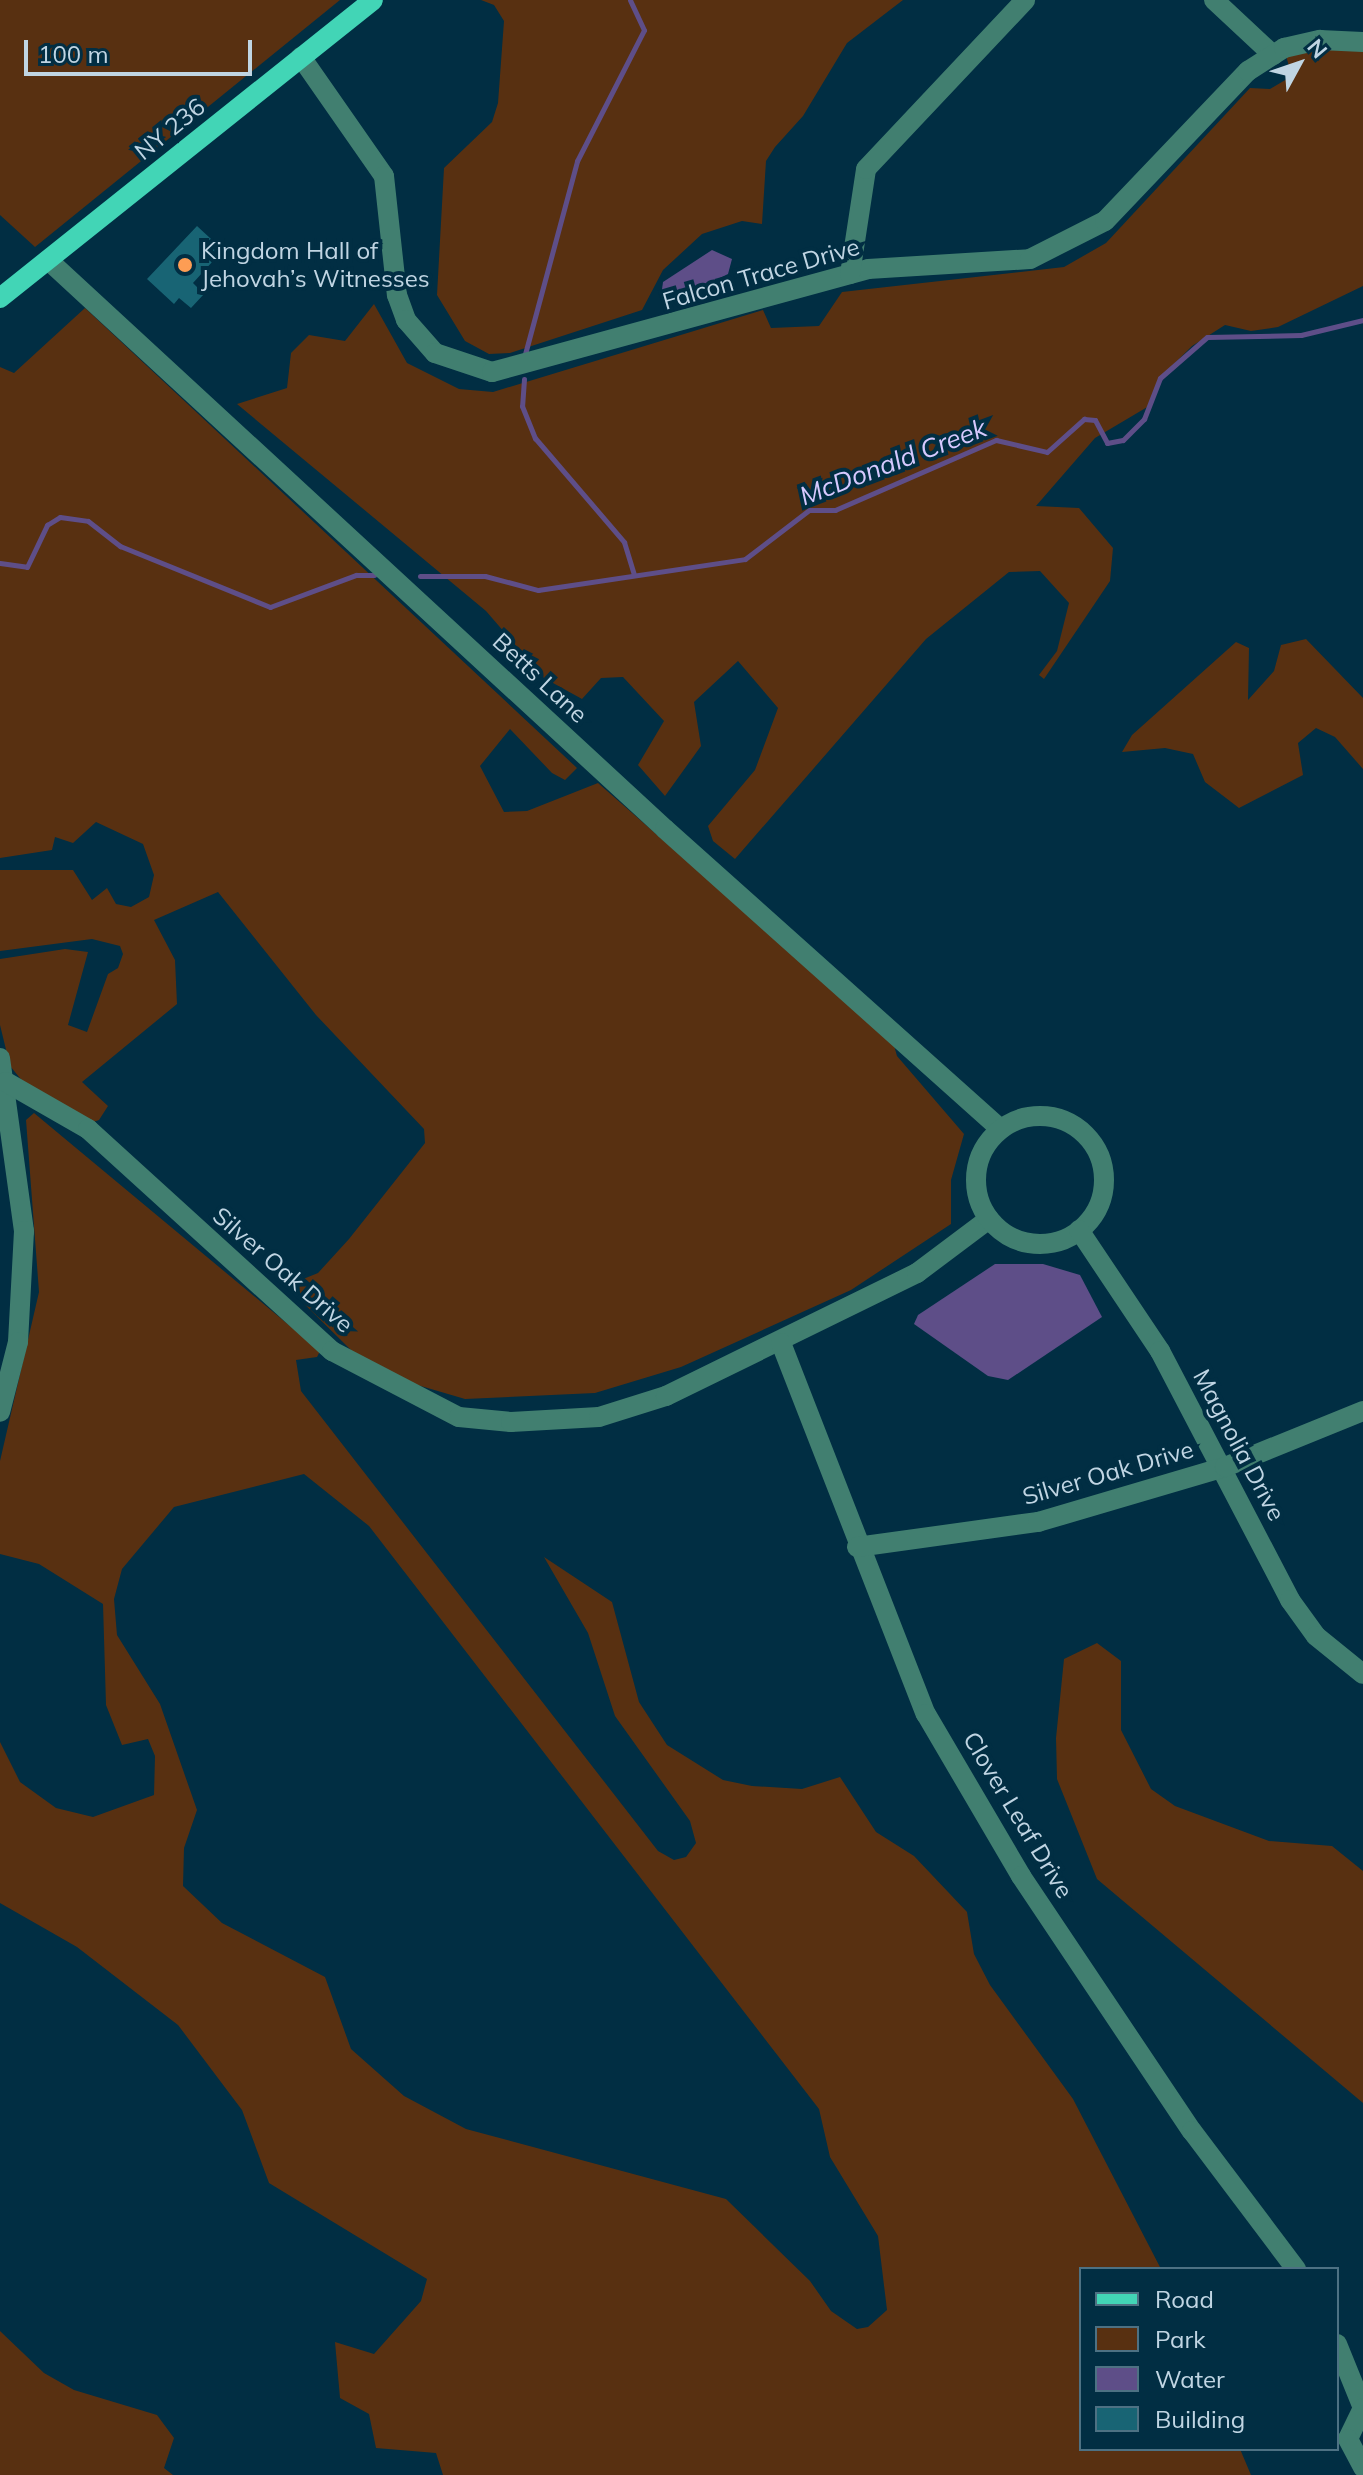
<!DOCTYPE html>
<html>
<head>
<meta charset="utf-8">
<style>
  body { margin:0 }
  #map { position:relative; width:1363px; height:2475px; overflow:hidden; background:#012e43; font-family:Mulish,sans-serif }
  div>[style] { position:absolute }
  .green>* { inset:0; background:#583011 }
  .water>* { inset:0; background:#5e4e88 }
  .stream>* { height:5px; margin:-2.5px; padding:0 2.5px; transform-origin:2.5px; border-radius:2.5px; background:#5e4e88 }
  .building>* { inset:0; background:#186474 }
  .minor>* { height:20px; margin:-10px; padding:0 10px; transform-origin:10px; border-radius:10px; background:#417f70 }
  .minor>.ring { margin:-10px; padding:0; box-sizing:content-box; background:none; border:20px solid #417f70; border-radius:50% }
  .major>* { height:20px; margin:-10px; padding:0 10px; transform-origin:10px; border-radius:10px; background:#42d5b6 }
  .dots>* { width:22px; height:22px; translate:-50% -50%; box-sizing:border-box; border:4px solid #012e43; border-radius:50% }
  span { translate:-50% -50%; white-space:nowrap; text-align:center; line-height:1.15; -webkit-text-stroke:8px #012e43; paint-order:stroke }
  .street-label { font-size:24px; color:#c0d5e3 }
  .poi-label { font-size:24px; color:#c0d5e3 }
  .left { translate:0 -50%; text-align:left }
  .water-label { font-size:26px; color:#d6c9fe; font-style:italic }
  .legend { position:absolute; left:1079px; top:2267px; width:260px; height:184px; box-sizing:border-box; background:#012e43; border:2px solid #4d7183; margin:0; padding:10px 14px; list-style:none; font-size:24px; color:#c0d5e3 }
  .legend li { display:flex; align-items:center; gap:16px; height:40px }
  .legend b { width:40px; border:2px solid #4d7183 }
  .north { position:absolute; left:1259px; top:24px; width:80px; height:80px; -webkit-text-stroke:6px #012e43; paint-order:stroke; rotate:50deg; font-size:22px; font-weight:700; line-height:32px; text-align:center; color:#c0d5e3 }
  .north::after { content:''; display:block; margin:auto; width:28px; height:36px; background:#c0d5e3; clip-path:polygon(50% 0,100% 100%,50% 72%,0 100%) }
  .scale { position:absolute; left:24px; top:40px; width:228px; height:36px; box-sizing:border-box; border:4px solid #c0d5e3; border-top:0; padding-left:10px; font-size:24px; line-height:28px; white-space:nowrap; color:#c0d5e3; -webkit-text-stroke:6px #012e43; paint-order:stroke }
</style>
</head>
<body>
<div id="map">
  <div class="green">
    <i style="clip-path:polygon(0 0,340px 0,35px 247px,0 215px)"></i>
    <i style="clip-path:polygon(481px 0,903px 0,847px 43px,803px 116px,775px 147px,766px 161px,762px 224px,742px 221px,702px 234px,663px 270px,642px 310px,510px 353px,489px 354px,465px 341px,437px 295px,444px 168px,492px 122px,498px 103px,504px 21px,494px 5px)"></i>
    <i style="clip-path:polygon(1337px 47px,1363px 49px,1363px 286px,1278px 327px,1251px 331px,1225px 325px,1192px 346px,1160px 378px,1149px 406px,1095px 438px,1036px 506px,1079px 508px,1113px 548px,1110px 581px,1044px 679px,1039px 675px,1057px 651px,1069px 603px,1040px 571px,1009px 572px,926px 639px,735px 859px,713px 841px,708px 826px,755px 770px,778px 708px,738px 661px,694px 702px,701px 746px,665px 796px,638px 765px,664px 721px,623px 677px,601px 678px,582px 699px,544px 678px,486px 611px,237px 404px,287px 388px,291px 353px,309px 335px,345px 341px,374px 304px,407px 363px,459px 389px,493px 392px,763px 310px,771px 328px,819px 326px,842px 292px,1064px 267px,1106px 243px,1250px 88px,1270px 89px,1292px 76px,1286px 56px)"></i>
    <i style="clip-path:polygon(85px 308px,577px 768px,565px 780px,552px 773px,510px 729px,480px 766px,504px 812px,527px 811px,598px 783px,893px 1042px,897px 1056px,964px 1134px,951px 1180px,951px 1224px,851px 1290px,681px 1367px,595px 1393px,465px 1399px,414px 1384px,353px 1352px,286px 1286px,318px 1273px,349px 1239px,425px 1143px,424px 1129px,316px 1015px,218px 892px,154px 920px,175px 960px,177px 1004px,82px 1082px,108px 1106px,99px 1120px,91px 1123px,24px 1083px,10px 1066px,0 1025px,0 959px,65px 949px,88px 952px,68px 1025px,87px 1032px,108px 974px,118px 968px,123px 954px,120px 946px,92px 939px,0 951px,0 870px,73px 870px,92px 900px,107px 888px,116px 904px,131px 907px,149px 897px,154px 875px,143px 844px,96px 822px,73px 843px,55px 837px,52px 850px,0 858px,0 367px,14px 373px)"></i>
    <i style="clip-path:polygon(1306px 639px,1363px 698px,1363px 769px,1335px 737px,1316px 728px,1298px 743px,1303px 775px,1239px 808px,1205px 782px,1193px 754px,1165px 748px,1122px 752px,1132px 735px,1236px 642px,1249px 648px,1248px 700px,1274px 671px,1281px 645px)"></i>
    <i style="clip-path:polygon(evenodd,34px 1113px,320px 1351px,317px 1357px,296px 1360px,301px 1391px,658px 1851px,674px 1860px,686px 1857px,696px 1843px,690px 1821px,615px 1716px,588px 1633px,544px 1557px,612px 1602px,639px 1702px,667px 1745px,723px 1780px,752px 1786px,802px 1789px,840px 1777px,876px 1832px,914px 1856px,967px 1912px,974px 1954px,990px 1985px,1073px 2099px,1161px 2269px,1081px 2269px,1081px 2449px,1240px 2449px,1251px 2475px,443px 2475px,436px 2453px,376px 2448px,369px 2414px,340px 2398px,335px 2342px,374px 2354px,421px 2301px,427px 2279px,269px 2183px,242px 2110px,178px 2025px,77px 1947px,0 1903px,0 1742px,20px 1782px,56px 1808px,93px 1817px,154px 1795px,155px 1756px,148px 1739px,122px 1745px,106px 1705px,103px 1604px,39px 1564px,0 1554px,0 1461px,39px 1292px,26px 1120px,34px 1113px,304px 1474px,369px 1526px,819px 2109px,830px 2157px,878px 2236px,887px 2310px,868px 2327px,857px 2329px,831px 2311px,810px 2281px,726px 2199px,466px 2129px,404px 2096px,351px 2049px,325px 1977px,222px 1923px,183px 1886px,184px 1848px,197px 1810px,160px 1704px,117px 1635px,114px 1599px,122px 1569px,174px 1507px,304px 1474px)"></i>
    <i style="clip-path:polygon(1097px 1643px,1121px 1661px,1121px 1730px,1151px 1789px,1175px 1806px,1269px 1841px,1332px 1846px,1363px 1871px,1363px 2103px,1097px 1879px,1057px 1779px,1056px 1738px,1064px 1659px)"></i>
    <i style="clip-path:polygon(0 2331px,44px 2373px,74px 2390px,157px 2415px,174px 2438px,164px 2468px,173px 2475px,0 2475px)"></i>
  </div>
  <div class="water">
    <i style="clip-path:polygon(712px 250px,732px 259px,728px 274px,677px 299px,661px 297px,663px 282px)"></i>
    <i style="clip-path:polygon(995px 1264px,1043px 1264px,1080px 1275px,1102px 1317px,1008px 1380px,988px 1376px,914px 1324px,918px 1315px)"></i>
  </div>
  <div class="stream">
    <i style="left:525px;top:354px;width:200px;rotate:-74.9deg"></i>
    <i style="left:577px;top:161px;width:147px;rotate:-62.9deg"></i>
    <i style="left:644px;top:30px;width:33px;rotate:-115deg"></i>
    <i style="left:524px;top:379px;width:27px;rotate:94deg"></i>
    <i style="left:522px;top:406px;width:35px;rotate:68deg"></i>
    <i style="left:535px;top:438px;width:137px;rotate:49.4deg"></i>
    <i style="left:624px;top:542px;width:34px;rotate:73deg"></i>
    <i style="left:0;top:563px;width:27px;rotate:8deg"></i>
    <i style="left:27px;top:567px;width:47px;rotate:-64.5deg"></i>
    <i style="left:47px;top:525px;width:15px;rotate:-32deg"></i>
    <i style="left:60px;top:517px;width:28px;rotate:8deg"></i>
    <i style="left:88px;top:521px;width:41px;rotate:38deg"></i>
    <i style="left:120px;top:546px;width:162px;rotate:22.1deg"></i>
    <i style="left:270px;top:607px;width:92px;rotate:-20.4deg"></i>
    <i style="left:356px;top:575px;width:18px"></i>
    <i style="left:420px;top:576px;width:65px"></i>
    <i style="left:485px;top:576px;width:55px;rotate:14.8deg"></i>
    <i style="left:538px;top:590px;width:209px;rotate:-8.5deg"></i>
    <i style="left:745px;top:559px;width:81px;rotate:-37.4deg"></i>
    <i style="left:809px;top:510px;width:26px"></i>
    <i style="left:835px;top:510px;width:176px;rotate:-23.5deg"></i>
    <i style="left:996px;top:440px;width:52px;rotate:13.2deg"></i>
    <i style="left:1047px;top:452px;width:50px;rotate:-41.7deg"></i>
    <i style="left:1084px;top:419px;width:11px;rotate:5deg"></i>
    <i style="left:1095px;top:420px;width:26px;rotate:62deg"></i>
    <i style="left:1107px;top:443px;width:16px;rotate:-11deg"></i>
    <i style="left:1123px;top:440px;width:30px;rotate:-45deg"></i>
    <i style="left:1144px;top:419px;width:44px;rotate:-68.7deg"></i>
    <i style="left:1160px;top:378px;width:62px;rotate:-41.1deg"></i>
    <i style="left:1207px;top:337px;width:94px;rotate:-1.2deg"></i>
    <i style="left:1301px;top:335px;width:64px;rotate:-13.6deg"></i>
  </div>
  <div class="building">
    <i style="clip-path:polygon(197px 226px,223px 250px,193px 283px,204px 294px,191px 308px,179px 298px,174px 304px,147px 279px)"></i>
  </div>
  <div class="minor">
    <i style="left:1214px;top:0;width:81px;rotate:43deg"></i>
    <i style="left:301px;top:57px;width:145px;rotate:55.1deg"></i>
    <i style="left:384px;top:176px;width:120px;rotate:83.8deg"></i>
    <i style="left:397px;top:295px;width:27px;rotate:70deg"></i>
    <i style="left:406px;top:320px;width:44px;rotate:48.7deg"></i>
    <i style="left:435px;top:353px;width:60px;rotate:18.4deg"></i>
    <i style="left:492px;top:372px;width:390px;rotate:-15.3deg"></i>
    <i style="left:868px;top:269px;width:162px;rotate:-3.5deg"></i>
    <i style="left:1030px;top:259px;width:84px;rotate:-26.9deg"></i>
    <i style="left:1105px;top:221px;width:207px;rotate:-46.4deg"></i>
    <i style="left:1248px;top:71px;width:43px;rotate:-32.6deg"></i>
    <i style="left:1284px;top:48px;width:37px;rotate:-13deg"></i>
    <i style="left:1320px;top:40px;width:43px;rotate:2.7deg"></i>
    <i style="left:48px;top:260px;width:839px;rotate:42.68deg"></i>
    <i style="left:665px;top:829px;width:450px;rotate:41.8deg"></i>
    <i style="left:850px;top:274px;width:106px;rotate:-81.3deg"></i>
    <i style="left:866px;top:169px;width:232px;rotate:-46.7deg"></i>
    <i style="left:0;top:1058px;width:175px;rotate:82.1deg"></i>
    <i style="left:24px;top:1231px;width:111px;rotate:93.1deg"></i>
    <i style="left:18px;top:1342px;width:72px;rotate:104.4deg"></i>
    <i style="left:6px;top:1082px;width:95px;rotate:29.8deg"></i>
    <i style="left:88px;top:1129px;width:330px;rotate:42.3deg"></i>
    <i style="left:332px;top:1351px;width:143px;rotate:27.5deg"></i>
    <i style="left:459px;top:1417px;width:52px;rotate:5.5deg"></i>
    <i style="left:511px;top:1422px;width:88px;rotate:-3.3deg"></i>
    <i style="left:599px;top:1417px;width:70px;rotate:-17.4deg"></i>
    <i style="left:666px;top:1396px;width:280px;rotate:-26.1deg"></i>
    <i style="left:917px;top:1273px;width:90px;rotate:-36.9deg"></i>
    <i class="ring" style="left:976px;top:1116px;width:108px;height:108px"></i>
    <i style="left:1079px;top:1230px;width:146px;rotate:56.2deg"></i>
    <i style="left:1160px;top:1351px;width:281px;rotate:62.4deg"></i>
    <i style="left:1290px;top:1600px;width:44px;rotate:54.2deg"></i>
    <i style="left:1316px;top:1636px;width:60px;rotate:39deg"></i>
    <i style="left:781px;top:1343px;width:398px;rotate:68.7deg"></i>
    <i style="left:926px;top:1714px;width:188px;rotate:59.6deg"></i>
    <i style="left:1021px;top:1876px;width:307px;rotate:56.2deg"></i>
    <i style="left:1192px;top:2131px;width:173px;rotate:53deg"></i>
    <i style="left:857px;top:1547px;width:183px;rotate:-7.9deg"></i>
    <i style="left:1038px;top:1522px;width:195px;rotate:-16.4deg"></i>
    <i style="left:1225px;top:1467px;width:149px;rotate:-22.1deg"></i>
    <i style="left:1337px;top:2344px;width:69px;rotate:67.9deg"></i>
    <i style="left:1363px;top:2408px;width:34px;rotate:116deg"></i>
    <i style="left:1348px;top:2439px;width:32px;rotate:62deg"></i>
  </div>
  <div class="major">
    <i style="left:0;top:298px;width:477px;rotate:-38.6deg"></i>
  </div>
  <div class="dots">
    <i style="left:185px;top:265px;background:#fd9d54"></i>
  </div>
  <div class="street-label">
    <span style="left:170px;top:129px;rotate:-39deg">NY 236</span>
    <span style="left:761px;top:274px;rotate:-16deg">Falcon Trace Drive</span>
    <span style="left:540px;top:678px;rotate:43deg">Betts Lane</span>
    <span style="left:283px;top:1270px;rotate:41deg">Silver Oak Drive</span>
    <span style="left:1239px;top:1445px;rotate:62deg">Magnolia Drive</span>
    <span style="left:1108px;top:1473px;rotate:-16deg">Silver Oak Drive</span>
    <span style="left:1018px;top:1815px;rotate:59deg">Clover Leaf Drive</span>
  </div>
  <div class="poi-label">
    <span class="left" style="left:201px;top:265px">Kingdom Hall of<br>Jehovah’s Witnesses</span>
  </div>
  <div class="water-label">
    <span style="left:893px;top:462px;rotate:-21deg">McDonald Creek</span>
  </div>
  <ul class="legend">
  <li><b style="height:10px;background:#42d5b6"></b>Road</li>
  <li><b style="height:22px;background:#583011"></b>Park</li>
  <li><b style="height:22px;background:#5e4e88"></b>Water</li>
  <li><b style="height:22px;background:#186474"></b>Building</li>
  </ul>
  <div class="north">N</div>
  <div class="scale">100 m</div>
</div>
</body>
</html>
